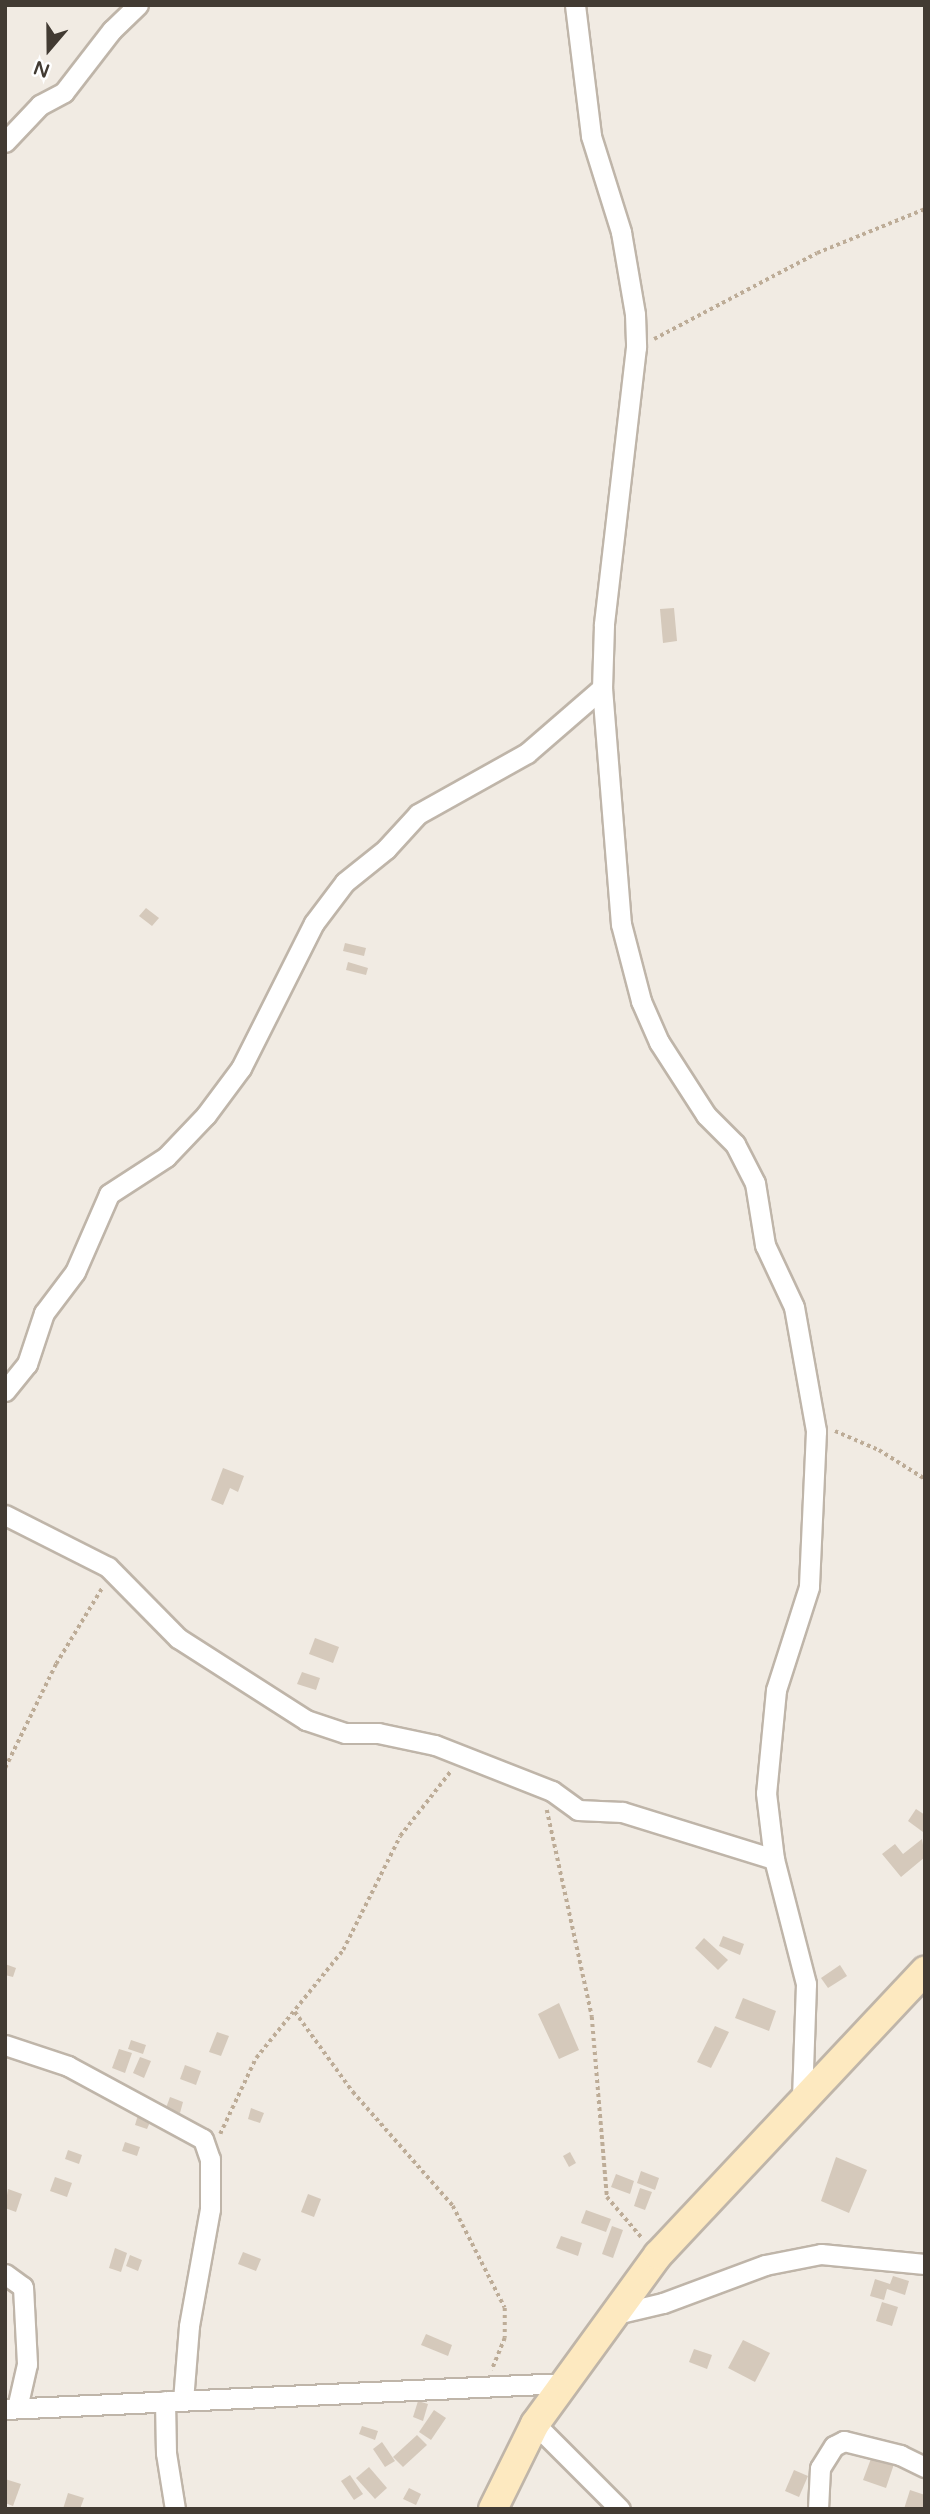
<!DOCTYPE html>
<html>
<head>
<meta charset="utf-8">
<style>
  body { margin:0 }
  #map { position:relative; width:930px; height:2514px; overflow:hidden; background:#f1ebe3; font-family:"Varela Round",sans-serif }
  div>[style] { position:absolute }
  .building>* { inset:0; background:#d5c9bb }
  .path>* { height:3.5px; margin-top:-1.75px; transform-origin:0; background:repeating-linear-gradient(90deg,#bdac97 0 3.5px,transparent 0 7px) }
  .roads { filter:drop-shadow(2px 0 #bfb5a9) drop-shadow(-2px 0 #bfb5a9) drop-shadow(0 2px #bfb5a9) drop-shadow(0 -2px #bfb5a9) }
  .street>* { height:19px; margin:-9.5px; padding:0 9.5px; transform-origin:9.5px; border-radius:9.5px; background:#fff }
  .secondary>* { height:28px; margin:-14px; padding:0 14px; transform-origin:14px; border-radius:14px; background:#fde9c0 }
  span { translate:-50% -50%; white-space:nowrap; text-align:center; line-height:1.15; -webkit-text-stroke:7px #fff; paint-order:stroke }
  .frame { position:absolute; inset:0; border:7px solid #423b33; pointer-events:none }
  .north { position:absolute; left:14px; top:14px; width:70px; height:70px; -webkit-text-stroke:5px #fff; paint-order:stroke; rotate:200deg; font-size:19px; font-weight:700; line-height:28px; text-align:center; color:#423b33 }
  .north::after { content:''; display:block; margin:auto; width:24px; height:32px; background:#423b33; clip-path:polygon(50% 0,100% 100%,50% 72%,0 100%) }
</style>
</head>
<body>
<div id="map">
  <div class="building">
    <i style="clip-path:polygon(674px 608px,677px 641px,663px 643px,660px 609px)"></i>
    <i style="clip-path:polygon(146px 908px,159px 918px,152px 926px,139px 916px)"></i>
    <i style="clip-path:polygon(345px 943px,366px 948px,364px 956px,343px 951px)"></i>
    <i style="clip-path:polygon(348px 962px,368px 968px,366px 975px,346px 970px)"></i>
    <i style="clip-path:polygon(223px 1468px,244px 1476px,238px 1492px,230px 1488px,223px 1505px,211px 1500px)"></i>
    <i style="clip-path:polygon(315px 1638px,339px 1647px,333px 1663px,309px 1654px)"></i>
    <i style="clip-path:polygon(302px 1672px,320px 1678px,316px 1690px,297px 1684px)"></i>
    <i style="clip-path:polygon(916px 1809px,925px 1815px,923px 1832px,908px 1821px)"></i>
    <i style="clip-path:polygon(922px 1839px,925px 1857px,901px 1877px,882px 1854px,895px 1844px,903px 1854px)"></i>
    <i style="clip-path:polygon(723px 1936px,744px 1944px,740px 1955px,719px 1946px)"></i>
    <i style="clip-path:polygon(704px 1938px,728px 1960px,718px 1970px,695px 1948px)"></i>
    <i style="clip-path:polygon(5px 1964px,16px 1968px,13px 1977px,5px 1975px)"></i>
    <i style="clip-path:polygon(840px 1965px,847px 1976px,828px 1988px,821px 1978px)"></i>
    <i style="clip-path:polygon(743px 1998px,776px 2011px,769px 2031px,735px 2018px)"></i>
    <i style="clip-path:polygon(559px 2003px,579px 2050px,559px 2059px,538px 2014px)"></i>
    <i style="clip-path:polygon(715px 2026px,729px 2032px,711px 2068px,697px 2062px)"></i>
    <i style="clip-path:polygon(217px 2032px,229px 2036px,221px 2056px,209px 2052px)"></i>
    <i style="clip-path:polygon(131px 2040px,146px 2045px,143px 2054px,128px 2049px)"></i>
    <i style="clip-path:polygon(119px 2049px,132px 2053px,125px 2073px,112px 2068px)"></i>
    <i style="clip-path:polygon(140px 2057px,151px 2061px,144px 2078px,133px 2073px)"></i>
    <i style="clip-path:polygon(185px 2065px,201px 2071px,196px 2085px,180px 2079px)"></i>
    <i style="clip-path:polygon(170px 2097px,183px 2102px,180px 2113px,166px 2108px)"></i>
    <i style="clip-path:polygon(251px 2108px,264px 2113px,260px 2123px,248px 2119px)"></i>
    <i style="clip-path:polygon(138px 2115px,151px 2120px,147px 2129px,135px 2125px)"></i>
    <i style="clip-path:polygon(125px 2142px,140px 2147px,137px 2156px,122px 2151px)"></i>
    <i style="clip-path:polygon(68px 2150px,82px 2155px,79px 2164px,65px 2159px)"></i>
    <i style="clip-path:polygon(570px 2152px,576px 2163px,569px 2167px,563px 2156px)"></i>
    <i style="clip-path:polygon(836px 2157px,867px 2170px,849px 2213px,821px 2201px)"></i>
    <i style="clip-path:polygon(641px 2171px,659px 2178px,655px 2190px,637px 2183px)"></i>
    <i style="clip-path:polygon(616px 2174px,634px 2181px,630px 2194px,611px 2187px)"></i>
    <i style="clip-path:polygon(55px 2177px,72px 2183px,67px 2197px,50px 2191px)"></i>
    <i style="clip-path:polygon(640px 2188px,652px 2192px,645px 2210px,634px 2206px)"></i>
    <i style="clip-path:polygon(8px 2189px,22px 2194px,16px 2212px,5px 2208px)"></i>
    <i style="clip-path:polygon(308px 2194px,321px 2199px,314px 2217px,301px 2212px)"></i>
    <i style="clip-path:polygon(586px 2210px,611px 2219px,606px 2232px,581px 2223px)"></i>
    <i style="clip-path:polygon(612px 2226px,623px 2230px,613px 2258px,602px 2254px)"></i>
    <i style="clip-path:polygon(561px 2236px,582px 2243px,578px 2256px,556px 2248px)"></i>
    <i style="clip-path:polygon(115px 2248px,127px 2253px,121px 2272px,109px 2268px)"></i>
    <i style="clip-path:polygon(243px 2252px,261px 2259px,256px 2271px,238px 2264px)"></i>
    <i style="clip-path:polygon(130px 2255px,142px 2260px,138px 2271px,126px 2266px)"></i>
    <i style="clip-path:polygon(893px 2276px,909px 2281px,905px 2295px,887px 2289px,884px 2300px,870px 2296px,875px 2279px,890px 2284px)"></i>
    <i style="clip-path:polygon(882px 2302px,898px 2307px,892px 2326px,876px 2321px)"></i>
    <i style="clip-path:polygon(426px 2334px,452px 2345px,448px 2356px,421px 2345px)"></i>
    <i style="clip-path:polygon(743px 2340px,770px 2353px,755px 2382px,728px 2368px)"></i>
    <i style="clip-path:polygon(694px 2349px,712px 2355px,707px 2369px,689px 2362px)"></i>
    <i style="clip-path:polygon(418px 2401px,428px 2404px,423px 2421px,413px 2417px)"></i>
    <i style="clip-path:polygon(434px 2410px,446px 2418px,431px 2440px,419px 2432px)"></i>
    <i style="clip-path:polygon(362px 2426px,378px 2431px,375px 2440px,359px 2434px)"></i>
    <i style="clip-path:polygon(417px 2435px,427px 2445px,403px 2467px,393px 2457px)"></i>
    <i style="clip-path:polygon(382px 2442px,395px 2461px,385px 2467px,373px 2449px)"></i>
    <i style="clip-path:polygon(872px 2456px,894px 2464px,886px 2488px,863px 2480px)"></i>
    <i style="clip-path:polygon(369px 2467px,387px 2488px,375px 2499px,356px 2478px)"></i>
    <i style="clip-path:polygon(794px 2470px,808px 2476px,799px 2497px,785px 2491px)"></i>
    <i style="clip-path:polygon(350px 2475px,363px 2494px,354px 2500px,341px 2481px)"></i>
    <i style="clip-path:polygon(5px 2479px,21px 2484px,13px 2506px,5px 2503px)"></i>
    <i style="clip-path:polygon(409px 2488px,421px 2494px,416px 2505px,403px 2499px)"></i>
    <i style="clip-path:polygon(910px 2490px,925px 2495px,925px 2509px,904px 2509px)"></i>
    <i style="clip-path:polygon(68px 2493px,84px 2498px,80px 2509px,63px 2509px)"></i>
  </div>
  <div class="path">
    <i style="left:654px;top:339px;width:184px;rotate:-27.8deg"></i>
    <i style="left:817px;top:253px;width:117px;rotate:-22.2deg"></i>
    <i style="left:835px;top:1431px;width:48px;rotate:23.4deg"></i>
    <i style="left:879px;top:1450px;width:54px;rotate:32.2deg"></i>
    <i style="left:5px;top:1768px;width:116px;rotate:-63.9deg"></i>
    <i style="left:56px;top:1664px;width:89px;rotate:-58.8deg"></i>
    <i style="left:547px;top:1810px;width:212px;rotate:77.7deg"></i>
    <i style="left:592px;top:2017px;width:181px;rotate:85.2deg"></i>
    <i style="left:607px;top:2197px;width:54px;rotate:49.5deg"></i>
    <i style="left:295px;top:2012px;width:99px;rotate:54.1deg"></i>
    <i style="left:353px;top:2092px;width:152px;rotate:48.7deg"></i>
    <i style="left:453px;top:2206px;width:114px;rotate:63deg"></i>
    <i style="left:505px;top:2308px;width:30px;rotate:90deg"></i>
    <i style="left:505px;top:2338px;width:35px;rotate:112deg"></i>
    <i style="left:220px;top:2134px;width:84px;rotate:-64.7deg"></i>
    <i style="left:256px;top:2058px;width:139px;rotate:-51.1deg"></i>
    <i style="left:343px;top:1950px;width:127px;rotate:-63.4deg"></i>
    <i style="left:400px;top:1836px;width:83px;rotate:-51.9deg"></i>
  </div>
  <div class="roads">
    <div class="street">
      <i style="left:575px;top:5px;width:132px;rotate:83deg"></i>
      <i style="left:591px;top:136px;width:101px;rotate:72.6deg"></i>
      <i style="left:621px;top:232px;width:83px;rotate:80.3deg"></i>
      <i style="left:635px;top:314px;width:33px;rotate:88deg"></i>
      <i style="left:636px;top:347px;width:280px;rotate:96.6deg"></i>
      <i style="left:604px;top:625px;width:63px;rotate:91.8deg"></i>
      <i style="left:602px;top:688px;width:237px;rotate:85.4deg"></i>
      <i style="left:621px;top:924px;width:80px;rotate:75.4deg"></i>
      <i style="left:641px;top:1001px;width:45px;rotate:66.3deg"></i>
      <i style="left:659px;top:1042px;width:87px;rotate:57.2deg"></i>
      <i style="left:706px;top:1115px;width:41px;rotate:45deg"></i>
      <i style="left:735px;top:1144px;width:44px;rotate:62.9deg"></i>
      <i style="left:755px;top:1183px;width:63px;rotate:80.8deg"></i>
      <i style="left:765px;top:1245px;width:68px;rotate:64.9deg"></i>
      <i style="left:794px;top:1307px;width:126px;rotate:79.9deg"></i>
      <i style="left:816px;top:1431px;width:156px;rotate:92.6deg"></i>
      <i style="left:809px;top:1587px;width:108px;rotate:107.8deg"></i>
      <i style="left:776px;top:1690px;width:103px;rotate:95.5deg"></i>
      <i style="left:766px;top:1793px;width:66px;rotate:83.1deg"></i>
      <i style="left:774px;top:1859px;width:129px;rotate:75.6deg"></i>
      <i style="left:806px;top:1984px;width:114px;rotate:92deg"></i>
      <i style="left:5px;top:142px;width:51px;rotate:-46.6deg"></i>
      <i style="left:40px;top:105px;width:27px;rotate:-28deg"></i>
      <i style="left:64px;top:92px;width:78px;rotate:-52.3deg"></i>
      <i style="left:112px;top:30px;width:36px;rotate:-44deg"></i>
      <i style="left:5px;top:1391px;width:35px;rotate:-51deg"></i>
      <i style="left:27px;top:1364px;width:54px;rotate:-71.6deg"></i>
      <i style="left:44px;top:1313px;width:51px;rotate:-52.9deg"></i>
      <i style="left:75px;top:1272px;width:85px;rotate:-66.4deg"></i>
      <i style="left:109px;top:1194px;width:68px;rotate:-33deg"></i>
      <i style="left:166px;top:1157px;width:58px;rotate:-46.4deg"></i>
      <i style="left:206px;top:1115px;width:59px;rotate:-53.3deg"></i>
      <i style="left:241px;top:1068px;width:162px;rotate:-63.3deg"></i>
      <i style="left:314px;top:923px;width:51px;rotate:-52.9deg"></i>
      <i style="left:345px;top:882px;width:53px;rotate:-38.8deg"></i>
      <i style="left:386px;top:849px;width:47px;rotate:-47.6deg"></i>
      <i style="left:418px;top:814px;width:125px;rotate:-29.2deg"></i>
      <i style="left:527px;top:753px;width:99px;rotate:-40.9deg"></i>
      <i style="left:5px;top:1515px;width:115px;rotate:26.8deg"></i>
      <i style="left:108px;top:1567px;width:100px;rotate:45.4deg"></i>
      <i style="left:178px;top:1638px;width:152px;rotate:32.6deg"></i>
      <i style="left:306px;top:1720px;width:41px;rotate:18.4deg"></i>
      <i style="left:345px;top:1733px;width:33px"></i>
      <i style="left:378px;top:1733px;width:58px;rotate:11.9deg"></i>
      <i style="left:435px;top:1745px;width:126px;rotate:21.5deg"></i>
      <i style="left:552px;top:1791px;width:32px;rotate:36deg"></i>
      <i style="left:578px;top:1810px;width:44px;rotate:2.6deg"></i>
      <i style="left:622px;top:1812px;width:159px;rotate:17.2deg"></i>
      <i style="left:5px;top:2045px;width:66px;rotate:18.4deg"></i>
      <i style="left:68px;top:2066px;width:153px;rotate:28.4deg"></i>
      <i style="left:203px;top:2139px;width:21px;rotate:71deg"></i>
      <i style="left:210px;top:2159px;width:50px;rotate:90deg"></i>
      <i style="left:210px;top:2209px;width:119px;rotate:100.2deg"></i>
      <i style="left:189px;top:2326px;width:75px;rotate:94.6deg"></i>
      <i style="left:5px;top:2274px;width:22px;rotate:36deg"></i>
      <i style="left:23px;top:2287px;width:77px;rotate:87deg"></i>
      <i style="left:27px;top:2364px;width:45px;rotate:102.8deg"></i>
      <i style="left:616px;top:2314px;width:48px;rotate:-13.2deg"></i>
      <i style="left:663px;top:2303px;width:109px;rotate:-20.4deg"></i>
      <i style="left:765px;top:2265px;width:57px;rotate:-11.1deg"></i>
      <i style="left:821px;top:2254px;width:104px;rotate:5.5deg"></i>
      <i style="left:165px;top:2401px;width:52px;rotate:88.9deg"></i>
      <i style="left:166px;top:2453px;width:57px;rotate:80.9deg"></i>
      <i style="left:5px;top:2409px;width:560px;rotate:-2.66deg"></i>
      <i style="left:535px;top:2424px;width:120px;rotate:45deg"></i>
      <i style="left:818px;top:2509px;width:41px;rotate:-87.2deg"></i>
      <i style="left:820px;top:2468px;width:26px;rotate:-58deg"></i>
      <i style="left:834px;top:2446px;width:11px;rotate:-27deg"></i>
      <i style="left:844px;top:2441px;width:58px;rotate:14deg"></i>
      <i style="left:900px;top:2455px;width:28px;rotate:26deg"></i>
    </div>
    <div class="secondary">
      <i style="left:493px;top:2509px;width:95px;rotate:-63.7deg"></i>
      <i style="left:535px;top:2424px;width:209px;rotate:-54deg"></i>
      <i style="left:658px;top:2255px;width:390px;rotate:-46.8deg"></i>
    </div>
  </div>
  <div class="frame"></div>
  <div class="north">N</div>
</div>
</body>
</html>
